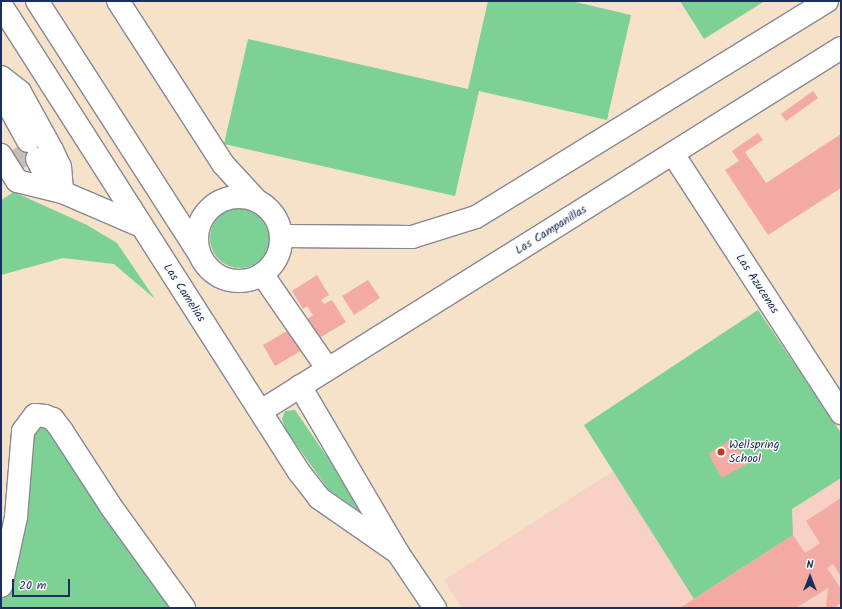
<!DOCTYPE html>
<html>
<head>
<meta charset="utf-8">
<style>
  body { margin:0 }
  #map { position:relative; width:842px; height:609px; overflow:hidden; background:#f5e2c9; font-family:Kalam,sans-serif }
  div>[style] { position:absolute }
  .built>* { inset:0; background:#f7d1c6 }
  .green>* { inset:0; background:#7dd194 }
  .round { border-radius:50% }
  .building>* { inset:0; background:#f2aaa2 }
  .minor-tunnel>* { height:22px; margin-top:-11px; transform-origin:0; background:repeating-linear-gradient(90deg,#c9beb4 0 22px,transparent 0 33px) }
  .roads { filter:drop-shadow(1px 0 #888894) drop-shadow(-1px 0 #888894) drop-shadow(0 1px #888894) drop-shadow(0 -1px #888894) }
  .minor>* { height:22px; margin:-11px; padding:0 11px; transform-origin:11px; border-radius:11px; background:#fff }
  .minor>.ring { margin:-11px; padding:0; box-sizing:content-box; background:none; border:22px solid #fff; border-radius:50% }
  .dots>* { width:11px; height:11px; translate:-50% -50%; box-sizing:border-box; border:2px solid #fdfcf7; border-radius:50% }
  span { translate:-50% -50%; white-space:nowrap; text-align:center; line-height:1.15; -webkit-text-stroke:3px #fdfcf7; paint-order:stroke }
  .street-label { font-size:12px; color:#1b2f5e }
  .poi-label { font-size:12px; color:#1b2f5e }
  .left { translate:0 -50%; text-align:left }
  .frame { position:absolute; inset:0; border:2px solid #1b2f5e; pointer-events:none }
  .north { position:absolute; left:790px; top:557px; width:40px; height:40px; -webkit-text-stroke:3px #fdfcf7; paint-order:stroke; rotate:0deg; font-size:11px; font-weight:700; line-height:16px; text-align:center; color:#1b2f5e }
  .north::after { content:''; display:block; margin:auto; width:14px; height:18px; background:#1b2f5e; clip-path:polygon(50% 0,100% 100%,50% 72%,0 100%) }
  .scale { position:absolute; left:12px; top:579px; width:58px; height:18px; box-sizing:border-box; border:2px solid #1b2f5e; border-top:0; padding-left:5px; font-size:12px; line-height:14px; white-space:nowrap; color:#1b2f5e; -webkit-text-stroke:3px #fdfcf7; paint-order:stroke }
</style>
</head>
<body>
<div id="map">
  <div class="built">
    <i style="clip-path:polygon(758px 310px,841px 433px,841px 608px,462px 608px,444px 580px,613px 471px,584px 425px)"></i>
  </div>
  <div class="green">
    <i style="clip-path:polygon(488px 1px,571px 1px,631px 15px,607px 120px,479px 91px,455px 196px,224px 144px,248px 39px,468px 89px)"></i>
    <i style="clip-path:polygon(680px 1px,765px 1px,704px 39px)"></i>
    <i style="clip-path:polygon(14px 192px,87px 225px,117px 243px,155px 299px,114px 264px,63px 258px,1px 275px,1px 200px)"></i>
    <i class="round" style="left:210px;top:208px;width:60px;height:60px"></i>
    <i style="clip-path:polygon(758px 310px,841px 433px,841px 478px,792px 509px,793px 535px,694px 599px,584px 425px)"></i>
    <i style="clip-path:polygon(295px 410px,368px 517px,328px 489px,286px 430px,282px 419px,285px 411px)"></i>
    <i style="clip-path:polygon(45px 416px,184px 608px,1px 608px,1px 582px,23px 431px)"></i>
  </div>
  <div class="building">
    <i style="clip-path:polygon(813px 91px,818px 98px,786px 121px,781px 114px)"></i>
    <i style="clip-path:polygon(758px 133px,763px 140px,745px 152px,766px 183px,841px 134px,841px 188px,768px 235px,725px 170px,739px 161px,732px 151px)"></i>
    <i style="clip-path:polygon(38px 134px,49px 151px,17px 172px,6px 155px)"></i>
    <i style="clip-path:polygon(317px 275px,329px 295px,321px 300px,324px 304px,332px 300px,346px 322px,316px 340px,305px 321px,313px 315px,307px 306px,303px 309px,292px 291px)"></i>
    <i style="clip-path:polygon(368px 280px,380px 298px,354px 315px,342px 296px)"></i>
    <i style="clip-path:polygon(294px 327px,306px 348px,275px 366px,263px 345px)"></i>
    <i style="clip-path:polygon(732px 439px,747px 464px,722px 478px,708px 454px)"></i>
    <i style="clip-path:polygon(841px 498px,841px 577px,833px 564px,827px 568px,841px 589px,841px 603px,834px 608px,826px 608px,828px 588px,796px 608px,680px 608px,793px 535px,805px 553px,820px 543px,806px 521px)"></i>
  </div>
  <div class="minor-tunnel">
    <i style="left:17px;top:147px;width:21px;rotate:59deg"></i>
  </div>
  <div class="roads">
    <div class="minor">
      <i style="left:37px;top:1px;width:302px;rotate:57.3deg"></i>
      <i style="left:118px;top:1px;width:194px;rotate:57.2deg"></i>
      <i style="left:223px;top:164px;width:50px;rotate:47.4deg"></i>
      <i style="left:1px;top:5px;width:554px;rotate:57.46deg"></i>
      <i style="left:299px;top:472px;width:33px;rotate:52deg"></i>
      <i style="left:319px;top:498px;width:96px;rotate:34.8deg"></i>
      <i style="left:1px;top:77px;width:24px;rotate:38deg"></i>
      <i style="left:20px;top:92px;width:66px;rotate:61.1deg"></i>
      <i style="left:52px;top:150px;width:19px;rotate:65deg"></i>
      <i style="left:60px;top:167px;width:25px;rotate:85deg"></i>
      <i style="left:62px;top:192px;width:46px;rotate:-166.3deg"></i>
      <i style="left:17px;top:181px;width:31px;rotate:-122deg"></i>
      <i style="left:1px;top:92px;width:56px;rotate:61.1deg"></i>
      <i style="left:673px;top:154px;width:309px;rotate:57deg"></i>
      <i style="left:37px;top:159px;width:21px;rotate:62deg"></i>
      <i style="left:47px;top:178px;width:21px;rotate:43deg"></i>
      <i style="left:62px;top:192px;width:84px;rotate:23.2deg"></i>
      <i class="ring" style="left:197px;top:197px;width:62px;height:62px"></i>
      <i style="left:281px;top:236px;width:131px;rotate:0.4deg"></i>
      <i style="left:412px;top:237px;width:67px;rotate:-17.4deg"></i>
      <i style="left:476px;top:217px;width:412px;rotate:-31.6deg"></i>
      <i style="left:262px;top:274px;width:114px;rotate:55.3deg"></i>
      <i style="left:300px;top:386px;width:194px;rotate:59.6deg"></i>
      <i style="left:398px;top:553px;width:66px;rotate:56.1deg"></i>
      <i style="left:261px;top:411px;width:684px;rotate:-32.04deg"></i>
      <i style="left:1px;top:586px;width:71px;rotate:-77.7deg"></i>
      <i style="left:16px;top:517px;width:86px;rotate:-85.3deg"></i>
      <i style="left:23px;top:431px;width:20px;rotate:-53deg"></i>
      <i style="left:35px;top:415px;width:10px;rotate:6deg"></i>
      <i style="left:45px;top:416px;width:9px;rotate:21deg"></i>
      <i style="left:53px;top:419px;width:15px;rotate:53deg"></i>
      <i style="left:62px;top:431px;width:92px;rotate:57deg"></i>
      <i style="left:112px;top:508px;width:123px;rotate:54.2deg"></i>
    </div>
  </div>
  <div class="dots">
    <i style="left:721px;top:452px;background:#c8321e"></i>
  </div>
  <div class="street-label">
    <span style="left:551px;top:230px;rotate:-32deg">Las Campanillas</span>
    <span style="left:757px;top:284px;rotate:57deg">Las Azucenas</span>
    <span style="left:184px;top:293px;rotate:57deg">Las Camelias</span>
  </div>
  <div class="poi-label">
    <span class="left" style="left:729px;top:452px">Wellspring<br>School</span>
  </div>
  <div class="frame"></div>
  <div class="north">N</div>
  <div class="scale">20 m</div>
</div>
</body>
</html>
